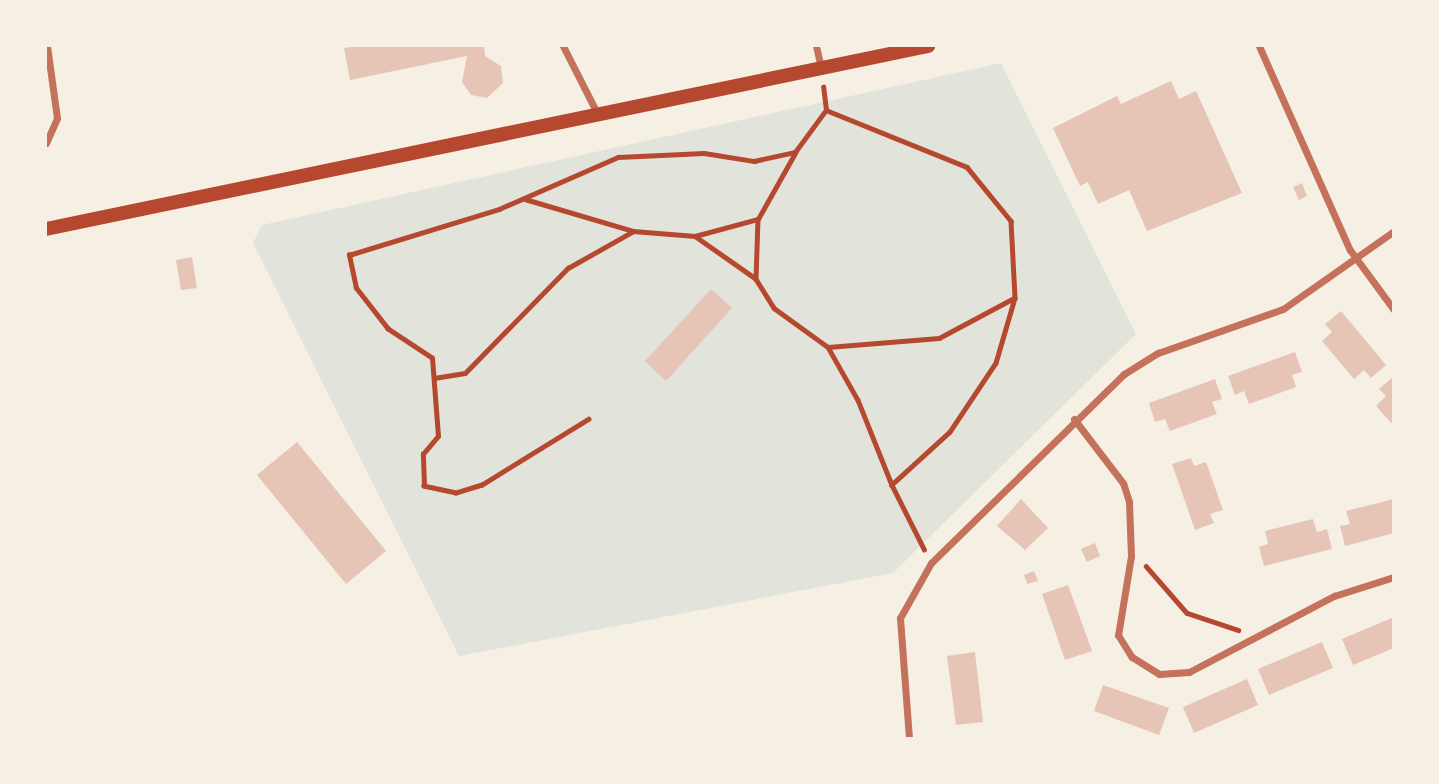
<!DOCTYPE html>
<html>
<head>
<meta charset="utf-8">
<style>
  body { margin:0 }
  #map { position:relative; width:1439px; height:784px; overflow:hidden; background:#f6efe4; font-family:"Noto Sans",sans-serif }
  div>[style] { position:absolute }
  .green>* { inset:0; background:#e2e4dc }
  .building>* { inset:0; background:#e6c5b7 }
  .path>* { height:4.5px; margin:-2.25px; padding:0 2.25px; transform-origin:2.25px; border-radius:2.25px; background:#b5482f }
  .minor>* { height:7px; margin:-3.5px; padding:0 3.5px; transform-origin:3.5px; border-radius:3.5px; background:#c5725c }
  .secondary>* { height:14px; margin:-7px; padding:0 7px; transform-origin:7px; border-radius:7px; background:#b5482f }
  span { translate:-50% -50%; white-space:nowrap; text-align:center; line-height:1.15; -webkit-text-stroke:5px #f6efe4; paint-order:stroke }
  .frame { position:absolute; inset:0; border:47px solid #f6efe4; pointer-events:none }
</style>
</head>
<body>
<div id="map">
  <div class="green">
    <i style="clip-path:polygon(1001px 63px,1136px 334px,893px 573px,459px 656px,253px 243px,262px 225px)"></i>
  </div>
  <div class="building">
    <i style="clip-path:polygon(359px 46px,484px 46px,485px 56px,501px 66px,503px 83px,487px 98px,471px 95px,462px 82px,467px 56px,350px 80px,344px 48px)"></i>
    <i style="clip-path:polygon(1171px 81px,1179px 99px,1196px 91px,1242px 193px,1147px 231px,1129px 190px,1098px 204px,1088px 182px,1080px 186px,1053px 128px,1117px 96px,1121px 104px)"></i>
    <i style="clip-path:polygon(1302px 183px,1307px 196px,1299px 200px,1293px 187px)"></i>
    <i style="clip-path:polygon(192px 257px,197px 288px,181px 290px,176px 260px)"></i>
    <i style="clip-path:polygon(711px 289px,732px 308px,666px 381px,645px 361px)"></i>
    <i style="clip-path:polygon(1341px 311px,1386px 365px,1371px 378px,1364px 370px,1354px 379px,1322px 341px,1332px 332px,1325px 324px)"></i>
    <i style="clip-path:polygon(1295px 352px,1302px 372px,1292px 375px,1296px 387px,1249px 404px,1244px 391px,1235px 395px,1228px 376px)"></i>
    <i style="clip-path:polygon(1394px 376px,1394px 426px,1376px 406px,1386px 396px,1379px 389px)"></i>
    <i style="clip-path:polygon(1215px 379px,1222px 399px,1212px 402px,1217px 414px,1170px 431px,1165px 419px,1155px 422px,1149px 403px)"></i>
    <i style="clip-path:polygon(297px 442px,386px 551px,346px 584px,257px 475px)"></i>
    <i style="clip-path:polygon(1191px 458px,1194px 466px,1206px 462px,1223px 510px,1210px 514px,1214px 523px,1195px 530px,1172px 464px)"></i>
    <i style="clip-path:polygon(1021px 499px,1048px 528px,1025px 550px,997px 526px)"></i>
    <i style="clip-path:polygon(1394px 499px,1394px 533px,1345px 546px,1340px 526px,1350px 524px,1346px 511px)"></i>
    <i style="clip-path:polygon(1313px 519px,1317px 532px,1327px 529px,1332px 549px,1264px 566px,1259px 547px,1268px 544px,1265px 531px)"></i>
    <i style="clip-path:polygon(1095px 543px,1100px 556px,1087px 562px,1081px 549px)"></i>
    <i style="clip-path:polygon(1034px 571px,1038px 581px,1027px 584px,1024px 575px)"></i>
    <i style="clip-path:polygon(1068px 585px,1092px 651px,1065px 660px,1042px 594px)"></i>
    <i style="clip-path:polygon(1394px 617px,1394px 648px,1353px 665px,1342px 639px)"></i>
    <i style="clip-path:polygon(1322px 642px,1333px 668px,1269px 695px,1258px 669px)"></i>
    <i style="clip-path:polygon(975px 652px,983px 722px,956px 725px,947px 656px)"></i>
    <i style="clip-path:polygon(1247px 679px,1258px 705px,1194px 733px,1183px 707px)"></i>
    <i style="clip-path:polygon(1103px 685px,1169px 708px,1159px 735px,1094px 711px)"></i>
  </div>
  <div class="path">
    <i style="left:826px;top:110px;width:152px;rotate:22deg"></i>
    <i style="left:967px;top:167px;width:70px;rotate:50.8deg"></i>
    <i style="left:1011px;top:221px;width:77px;rotate:87deg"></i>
    <i style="left:1015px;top:298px;width:68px;rotate:106.3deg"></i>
    <i style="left:996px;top:363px;width:83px;rotate:123.7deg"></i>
    <i style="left:950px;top:432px;width:79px;rotate:137.6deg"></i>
    <i style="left:892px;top:485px;width:72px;rotate:63.4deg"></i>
    <i style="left:525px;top:199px;width:113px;rotate:16.5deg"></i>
    <i style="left:633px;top:231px;width:62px;rotate:4.6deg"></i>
    <i style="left:695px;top:236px;width:65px;rotate:-15.1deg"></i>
    <i style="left:758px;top:219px;width:76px;rotate:-60.7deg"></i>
    <i style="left:758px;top:219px;width:60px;rotate:91.9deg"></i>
    <i style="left:756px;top:279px;width:34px;rotate:58deg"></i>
    <i style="left:774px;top:308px;width:67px;rotate:35.8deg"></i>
    <i style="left:828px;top:347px;width:61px;rotate:60.5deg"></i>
    <i style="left:858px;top:400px;width:92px;rotate:68.2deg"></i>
    <i style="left:695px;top:236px;width:73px;rotate:35deg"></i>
    <i style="left:828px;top:347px;width:111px;rotate:-4.6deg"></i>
    <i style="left:939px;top:338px;width:85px;rotate:-28.1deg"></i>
    <i style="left:434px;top:378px;width:31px;rotate:-9deg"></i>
    <i style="left:465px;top:373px;width:147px;rotate:-45.6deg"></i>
    <i style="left:568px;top:268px;width:73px;rotate:-29.4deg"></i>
    <i style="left:589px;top:419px;width:126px;rotate:148.3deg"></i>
    <i style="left:482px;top:485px;width:27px;rotate:163deg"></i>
    <i style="left:456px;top:493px;width:33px;rotate:-168deg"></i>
    <i style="left:424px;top:486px;width:32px;rotate:-92deg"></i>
    <i style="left:423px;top:454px;width:23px;rotate:-50deg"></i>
    <i style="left:438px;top:436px;width:78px;rotate:-94.4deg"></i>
    <i style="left:432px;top:358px;width:53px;rotate:-146.6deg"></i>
    <i style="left:388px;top:329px;width:52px;rotate:-128deg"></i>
    <i style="left:356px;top:288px;width:34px;rotate:-102deg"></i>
    <i style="left:349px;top:255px;width:157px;rotate:-17deg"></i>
    <i style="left:499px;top:209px;width:130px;rotate:-23.6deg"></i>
    <i style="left:618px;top:157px;width:86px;rotate:-2.7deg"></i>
    <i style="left:704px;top:153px;width:51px;rotate:9.1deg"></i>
    <i style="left:754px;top:161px;width:42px;rotate:-12.4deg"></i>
    <i style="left:795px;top:152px;width:52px;rotate:-53.6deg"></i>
    <i style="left:826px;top:110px;width:23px;rotate:-97deg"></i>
    <i style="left:1146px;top:566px;width:62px;rotate:48.9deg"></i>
    <i style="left:1187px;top:613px;width:54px;rotate:18.4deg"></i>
  </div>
  <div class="minor">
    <i style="left:563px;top:46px;width:77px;rotate:63.1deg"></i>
    <i style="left:816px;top:46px;width:23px;rotate:77deg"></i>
    <i style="left:1259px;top:46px;width:223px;rotate:66deg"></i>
    <i style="left:1350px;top:250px;width:74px;rotate:53.7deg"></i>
    <i style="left:46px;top:143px;width:27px;rotate:-66deg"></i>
    <i style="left:57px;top:118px;width:73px;rotate:-97.9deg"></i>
    <i style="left:1074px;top:419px;width:81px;rotate:52.6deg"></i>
    <i style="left:1123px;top:483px;width:20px;rotate:72deg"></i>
    <i style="left:1129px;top:502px;width:54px;rotate:87.9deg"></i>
    <i style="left:1131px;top:556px;width:80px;rotate:99.3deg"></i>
    <i style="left:1118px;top:635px;width:26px;rotate:58deg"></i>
    <i style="left:1132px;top:657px;width:32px;rotate:32deg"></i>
    <i style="left:1159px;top:674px;width:30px;rotate:-4deg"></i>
    <i style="left:1189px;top:672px;width:164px;rotate:-27.7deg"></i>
    <i style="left:1334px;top:596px;width:63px;rotate:-17.6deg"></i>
    <i style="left:909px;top:738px;width:120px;rotate:-94.3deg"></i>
    <i style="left:900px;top:618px;width:63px;rotate:-60.6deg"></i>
    <i style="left:931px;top:563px;width:270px;rotate:-44.4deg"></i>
    <i style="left:1124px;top:374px;width:40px;rotate:-32deg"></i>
    <i style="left:1158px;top:353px;width:133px;rotate:-19.4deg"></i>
    <i style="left:1283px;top:309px;width:136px;rotate:-35.1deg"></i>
  </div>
  <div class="secondary">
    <i style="left:46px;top:229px;width:901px;rotate:-11.72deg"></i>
  </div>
  <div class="frame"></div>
</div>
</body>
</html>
